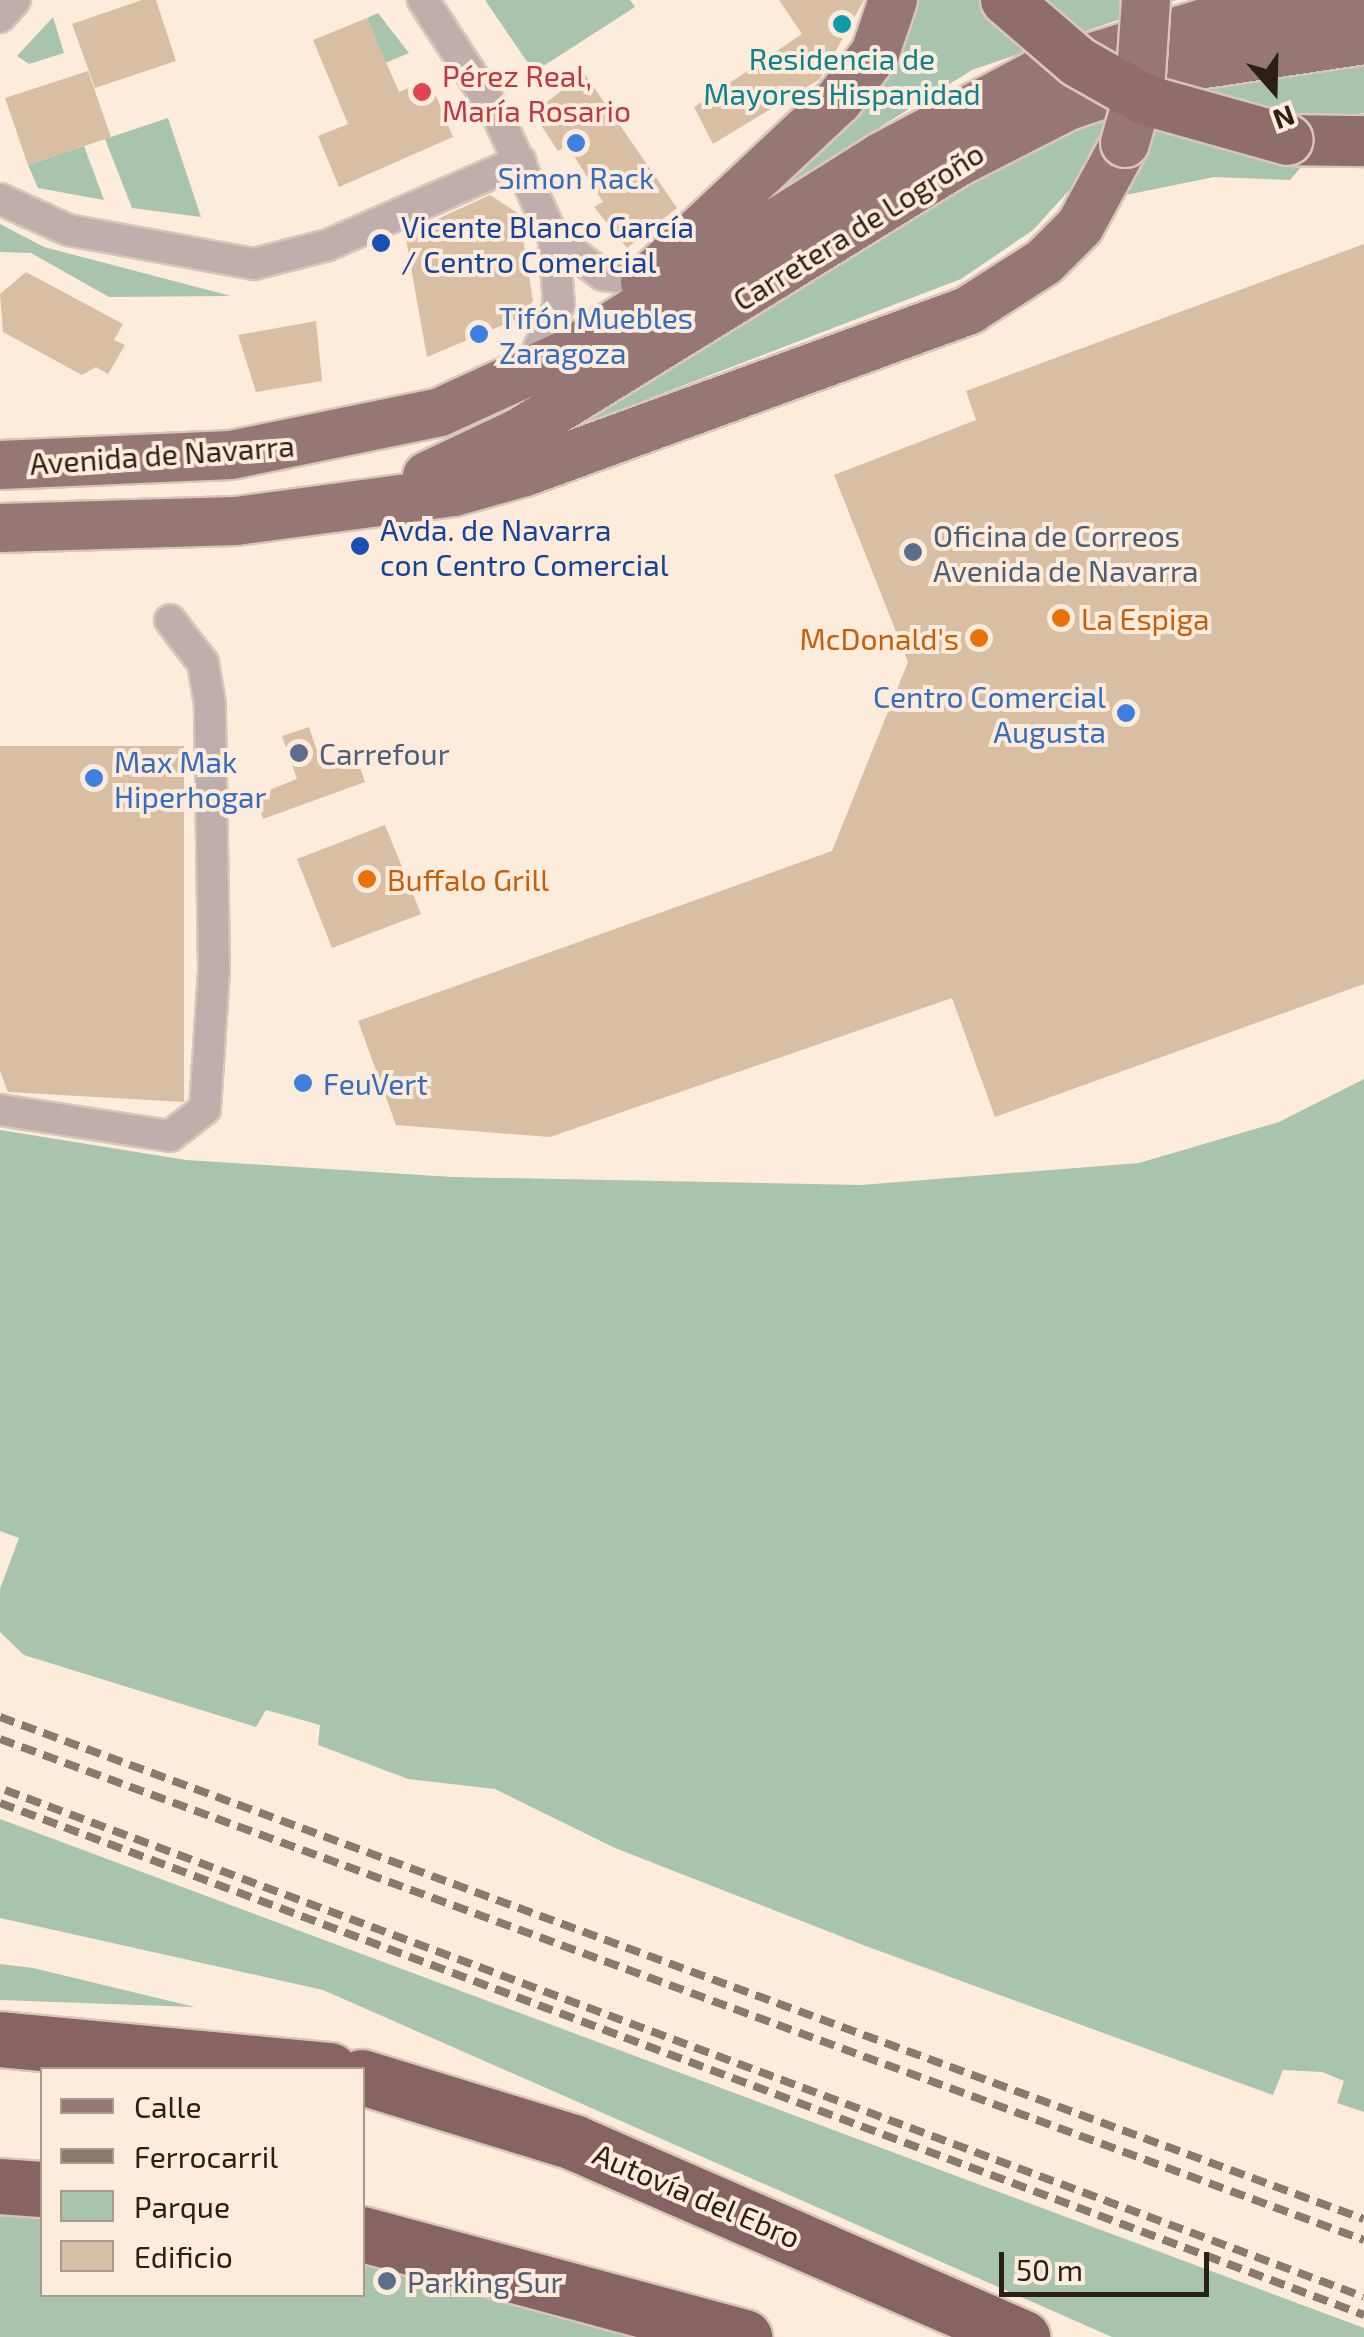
<!DOCTYPE html>
<html>
<head>
<meta charset="utf-8">
<style>
  body { margin:0 }
  #map { position:relative; width:1364px; height:2337px; overflow:hidden; background:#fdecdc; font-family:"Exo 2",sans-serif }
  div>[style] { position:absolute }
  .green>* { inset:0; background:#a8c4ae }
  .building>* { inset:0; background:#d8bea3 }
  .roads { filter:drop-shadow(2px 0 #d7c7b8) drop-shadow(-2px 0 #d7c7b8) drop-shadow(0 2px #d7c7b8) drop-shadow(0 -2px #d7c7b8) }
  .minor>* { height:30px; margin:-15px; padding:0 15px; transform-origin:15px; border-radius:15px; background:#c0aead }
  .primary>* { height:48px; margin:-24px; padding:0 24px; transform-origin:24px; border-radius:24px; background:#967776 }
  .trunk>* { height:50px; margin:-25px; padding:0 25px; transform-origin:25px; border-radius:25px; background:#8e6d6c }
  .motorway>* { height:55px; margin:-27.5px; padding:0 27.5px; transform-origin:27.5px; border-radius:27.5px; background:#876363 }
  .rail>* { height:8px; margin-top:-4px; transform-origin:0; background:repeating-linear-gradient(90deg,#887a6e 0 15px,transparent 0 23px) }
  .bridges { filter:drop-shadow(2px 0 #d7c7b8) drop-shadow(-2px 0 #d7c7b8) drop-shadow(0 2px #d7c7b8) drop-shadow(0 -2px #d7c7b8) }
  .primary-bridge>* { height:48px; margin:-24px; padding:0 24px; transform-origin:24px; border-radius:24px; background:#967776 }
  .trunk-bridge>* { height:50px; margin:-25px; padding:0 25px; transform-origin:25px; border-radius:25px; background:#8e6d6c }
  .dots>* { width:28px; height:28px; translate:-50% -50%; box-sizing:border-box; border:5px solid #fdecdc; border-radius:50% }
  span { translate:-50% -50%; white-space:nowrap; text-align:center; line-height:1.15; -webkit-text-stroke:8px #fdecdc; paint-order:stroke }
  .culture-label { font-size:30px; color:#0d838f }
  .health-label { font-size:30px; color:#be3a42 }
  .left { translate:0 -50%; text-align:left }
  .shop-label { font-size:30px; color:#366cbe }
  .right { translate:-100% -50%; text-align:right }
  .transit-label { font-size:30px; color:#164399 }
  .street-label { font-size:30px; color:#2a2016 }
  .service-label { font-size:30px; color:#4e5e75 }
  .food-label { font-size:30px; color:#c56008 }
  .legend { position:absolute; left:40px; top:2067px; width:325px; height:230px; box-sizing:border-box; background:#fdecdc; border:2px solid #a99a8d; margin:0; padding:12px 18px; list-style:none; font-size:30px; color:#2a2016 }
  .legend li { display:flex; align-items:center; gap:20px; height:50px }
  .legend b { width:50px; border:2px solid #a99a8d }
  .north { position:absolute; left:1224px; top:40px; width:100px; height:100px; -webkit-text-stroke:8px #fdecdc; paint-order:stroke; rotate:160deg; font-size:28px; font-weight:700; line-height:40px; text-align:center; color:#2a2016 }
  .north::after { content:''; display:block; margin:auto; width:35px; height:45px; background:#2a2016; clip-path:polygon(50% 0,100% 100%,50% 72%,0 100%) }
  .scale { position:absolute; left:999px; top:2252px; width:210px; height:45px; box-sizing:border-box; border:5px solid #2a2016; border-top:0; padding-left:12px; font-size:30px; line-height:35px; white-space:nowrap; color:#2a2016; -webkit-text-stroke:8px #fdecdc; paint-order:stroke }
</style>
</head>
<body>
<div id="map">
  <div class="green">
    <i style="clip-path:polygon(485px 0,630px 0,635px 7px,534px 72px)"></i>
    <i style="clip-path:polygon(897px 0,1176px 0,972px 70px,759px 202px)"></i>
    <i style="clip-path:polygon(378px 13px,409px 53px,385px 63px,367px 18px)"></i>
    <i style="clip-path:polygon(53px 17px,64px 53px,29px 64px,17px 56px)"></i>
    <i style="clip-path:polygon(1364px 47px,1364px 113px,1308px 122px,1302px 166px,1290px 180px,1214px 177px,1116px 197px,1073px 186px,1033px 230px,961px 279px,572px 428px,1054px 119px)"></i>
    <i style="clip-path:polygon(168px 118px,201px 217px,132px 208px,105px 139px)"></i>
    <i style="clip-path:polygon(84px 146px,104px 200px,38px 188px,28px 165px)"></i>
    <i style="clip-path:polygon(0 224px,44px 247px,231px 296px,109px 297px,31px 253px,0 252px)"></i>
    <i style="clip-path:polygon(1364px 1079px,1364px 2112px,1337px 2103px,1344px 2081px,1322px 2072px,1283px 2070px,1273px 2095px,863px 1945px,615px 1848px,495px 1789px,408px 1779px,318px 1745px,320px 1725px,266px 1710px,256px 1727px,24px 1655px,0 1632px,0 1589px,19px 1538px,0 1531px,0 1130px,186px 1160px,452px 1177px,861px 1185px,1139px 1163px,1279px 1122px)"></i>
    <i style="clip-path:polygon(0 1819px,1364px 2328px,1364px 2337px,1112px 2337px,323px 1990px,0 1918px)"></i>
    <i style="clip-path:polygon(0 1964px,33px 1968px,195px 2007px,0 2000px)"></i>
    <i style="clip-path:polygon(0 2211px,42px 2215px,42px 2294px,362px 2294px,363px 2259px,637px 2337px,0 2337px)"></i>
  </div>
  <div class="building">
    <i style="clip-path:polygon(142px 0,156px 0,176px 61px,95px 88px,72px 24px)"></i>
    <i style="clip-path:polygon(779px 0,864px 0,820px 79px,713px 144px,694px 107px,802px 34px)"></i>
    <i style="clip-path:polygon(367px 18px,399px 92px,429px 79px,453px 137px,339px 187px,318px 136px,348px 124px,313px 40px)"></i>
    <i style="clip-path:polygon(88px 71px,111px 137px,28px 165px,5px 98px)"></i>
    <i style="clip-path:polygon(584px 73px,677px 208px,627px 248px,594px 207px,603px 202px,567px 145px,558px 151px,533px 113px)"></i>
    <i style="clip-path:polygon(490px 195px,519px 214px,533px 301px,517px 319px,427px 357px,405px 234px)"></i>
    <i style="clip-path:polygon(1364px 244px,1364px 984px,995px 1117px,952px 998px,550px 1137px,396px 1125px,358px 1021px,832px 851px,908px 662px,834px 475px,976px 420px,966px 391px)"></i>
    <i style="clip-path:polygon(26px 272px,123px 324px,114px 340px,125px 345px,108px 374px,96px 367px,82px 375px,3px 332px,0 294px)"></i>
    <i style="clip-path:polygon(316px 321px,322px 381px,256px 392px,238px 335px)"></i>
    <i style="clip-path:polygon(309px 727px,323px 769px,356px 756px,365px 782px,263px 819px,256px 795px,297px 779px,282px 736px)"></i>
    <i style="clip-path:polygon(0 746px,184px 746px,184px 1102px,8px 1092px,0 1071px)"></i>
    <i style="clip-path:polygon(385px 825px,421px 914px,332px 948px,297px 859px)"></i>
  </div>
  <div class="roads">
    <div class="minor">
      <i style="left:423px;top:0;width:136px;rotate:57deg"></i>
      <i style="left:497px;top:114px;width:137px;rotate:65.5deg"></i>
      <i style="left:554px;top:239px;width:66px;rotate:85.7deg"></i>
      <i style="left:559px;top:305px;width:50px;rotate:115deg"></i>
      <i style="left:0;top:17px;width:23px;rotate:-49deg"></i>
      <i style="left:0;top:199px;width:75px;rotate:24.5deg"></i>
      <i style="left:68px;top:230px;width:189px;rotate:10.4deg"></i>
      <i style="left:254px;top:264px;width:76px;rotate:-14.4deg"></i>
      <i style="left:328px;top:245px;width:210px;rotate:-23.6deg"></i>
      <i style="left:554px;top:239px;width:61px;rotate:36.3deg"></i>
      <i style="left:603px;top:275px;width:42px;rotate:8.1deg"></i>
      <i style="left:0;top:1110px;width:172px;rotate:8.7deg"></i>
      <i style="left:170px;top:1136px;width:44px;rotate:-37.6deg"></i>
      <i style="left:205px;top:1109px;width:140px;rotate:-86.3deg"></i>
      <i style="left:214px;top:969px;width:265px;rotate:-90.9deg"></i>
      <i style="left:210px;top:704px;width:42px;rotate:-99.7deg"></i>
      <i style="left:203px;top:663px;width:54px;rotate:-127.5deg"></i>
    </div>
    <div class="primary">
      <i style="left:645px;top:282px;width:265px;rotate:-43.2deg"></i>
      <i style="left:838px;top:101px;width:61px;rotate:-52.4deg"></i>
      <i style="left:875px;top:53px;width:56px;rotate:-71.2deg"></i>
      <i style="left:0;top:465px;width:231px;rotate:-2.5deg"></i>
      <i style="left:231px;top:455px;width:213px;rotate:-11.6deg"></i>
      <i style="left:440px;top:412px;width:140px;rotate:-24.5deg"></i>
      <i style="left:567px;top:354px;width:371px;rotate:-32.1deg"></i>
      <i style="left:881px;top:157px;width:177px;rotate:-28deg"></i>
      <i style="left:1037px;top:74px;width:208px;rotate:-17deg"></i>
      <i style="left:1236px;top:13px;width:129px;rotate:-5.8deg"></i>
      <i style="left:427px;top:476px;width:103px;rotate:-25.3deg"></i>
      <i style="left:520px;top:432px;width:515px;rotate:-31.65deg"></i>
      <i style="left:958px;top:162px;width:123px;rotate:-27deg"></i>
      <i style="left:1068px;top:106px;width:122px;rotate:-18.6deg"></i>
      <i style="left:1184px;top:67px;width:182px;rotate:-8.5deg"></i>
      <i style="left:0;top:528px;width:236px;rotate:-1.7deg"></i>
      <i style="left:236px;top:521px;width:220px;rotate:-7.6deg"></i>
      <i style="left:454px;top:492px;width:74px;rotate:-15.7deg"></i>
      <i style="left:525px;top:472px;width:473px;rotate:-20deg"></i>
      <i style="left:969px;top:310px;width:89px;rotate:-32.6deg"></i>
      <i style="left:1044px;top:262px;width:51px;rotate:-45deg"></i>
      <i style="left:1080px;top:226px;width:94px;rotate:-61.5deg"></i>
    </div>
    <div class="trunk">
      <i style="left:1288px;top:140px;width:76px;rotate:0.8deg"></i>
    </div>
    <div class="motorway">
      <i style="left:0;top:2039px;width:331px;rotate:5.4deg"></i>
      <i style="left:362px;top:2077px;width:221px;rotate:17.1deg"></i>
      <i style="left:573px;top:2142px;width:490px;rotate:23.5deg"></i>
      <i style="left:0;top:2186px;width:42px;rotate:4.1deg"></i>
      <i style="left:362px;top:2234px;width:396px;rotate:15.1deg"></i>
    </div>
  </div>
  <div class="rail">
    <i style="left:0;top:1717px;width:1453px;rotate:20.21deg"></i>
    <i style="left:0;top:1739px;width:1453px;rotate:20.17deg"></i>
    <i style="left:5px;top:1790px;width:1450px;rotate:20.46deg"></i>
    <i style="left:0;top:1803px;width:1457px;rotate:20.57deg"></i>
  </div>
  <div class="bridges">
    <div class="primary-bridge">
      <i style="left:1125px;top:143px;width:55px;rotate:-74.2deg"></i>
      <i style="left:1140px;top:90px;width:90px;rotate:-86.2deg"></i>
    </div>
    <div class="trunk-bridge">
      <i style="left:1006px;top:0;width:95px;rotate:40.7deg"></i>
      <i style="left:1078px;top:62px;width:77px;rotate:29.6deg"></i>
      <i style="left:1145px;top:100px;width:148px;rotate:15.6deg"></i>
    </div>
  </div>
  <div class="dots">
    <i style="left:842px;top:24px;background:#0f9aa8"></i>
    <i style="left:422px;top:92px;background:#e0444e"></i>
    <i style="left:576px;top:143px;background:#3f7fe0"></i>
    <i style="left:381px;top:243px;background:#1a4fb4"></i>
    <i style="left:479px;top:334px;background:#3f7fe0"></i>
    <i style="left:360px;top:546px;background:#1a4fb4"></i>
    <i style="left:913px;top:552px;background:#5c6f8a"></i>
    <i style="left:1061px;top:618px;background:#e8710a"></i>
    <i style="left:979px;top:638px;background:#e8710a"></i>
    <i style="left:1126px;top:713px;background:#3f7fe0"></i>
    <i style="left:299px;top:753px;background:#5c6f8a"></i>
    <i style="left:94px;top:778px;background:#3f7fe0"></i>
    <i style="left:367px;top:879px;background:#e8710a"></i>
    <i style="left:303px;top:1083px;background:#3f7fe0"></i>
    <i style="left:387px;top:2281px;background:#5c6f8a"></i>
  </div>
  <div class="culture-label">
    <span style="left:842px;top:75px">Residencia de<br>Mayores Hispanidad</span>
  </div>
  <div class="health-label">
    <span class="left" style="left:442px;top:92px">Pérez Real,<br>María Rosario</span>
  </div>
  <div class="shop-label">
    <span style="left:576px;top:177px">Simon Rack</span>
    <span class="left" style="left:499px;top:334px">Tifón Muebles<br>Zaragoza</span>
    <span class="right" style="left:1106px;top:713px">Centro Comercial<br>Augusta</span>
    <span class="left" style="left:114px;top:778px">Max Mak<br>Hiperhogar</span>
    <span class="left" style="left:323px;top:1083px">FeuVert</span>
  </div>
  <div class="transit-label">
    <span class="left" style="left:401px;top:243px">Vicente Blanco García<br>/ Centro Comercial</span>
    <span class="left" style="left:380px;top:546px">Avda. de Navarra<br>con Centro Comercial</span>
  </div>
  <div class="street-label">
    <span style="left:858px;top:226px;rotate:-32deg">Carretera de Logroño</span>
    <span style="left:162px;top:454px;rotate:-4deg">Avenida de Navarra</span>
    <span style="left:697px;top:2195px;rotate:23deg">Autovía del Ebro</span>
  </div>
  <div class="service-label">
    <span class="left" style="left:933px;top:552px">Oficina de Correos<br>Avenida de Navarra</span>
    <span class="left" style="left:319px;top:753px">Carrefour</span>
    <span class="left" style="left:407px;top:2281px">Parking Sur</span>
  </div>
  <div class="food-label">
    <span class="left" style="left:1081px;top:618px">La Espiga</span>
    <span class="right" style="left:959px;top:638px">McDonald's</span>
    <span class="left" style="left:387px;top:879px">Buffalo Grill</span>
  </div>
  <ul class="legend">
  <li><b style="height:12px;background:#967776"></b>Calle</li>
  <li><b style="height:12px;background:#887a6e"></b>Ferrocarril</li>
  <li><b style="height:28px;background:#a8c4ae"></b>Parque</li>
  <li><b style="height:28px;background:#d8bea3"></b>Edificio</li>
  </ul>
  <div class="north">N</div>
  <div class="scale">50 m</div>
</div>
</body>
</html>
